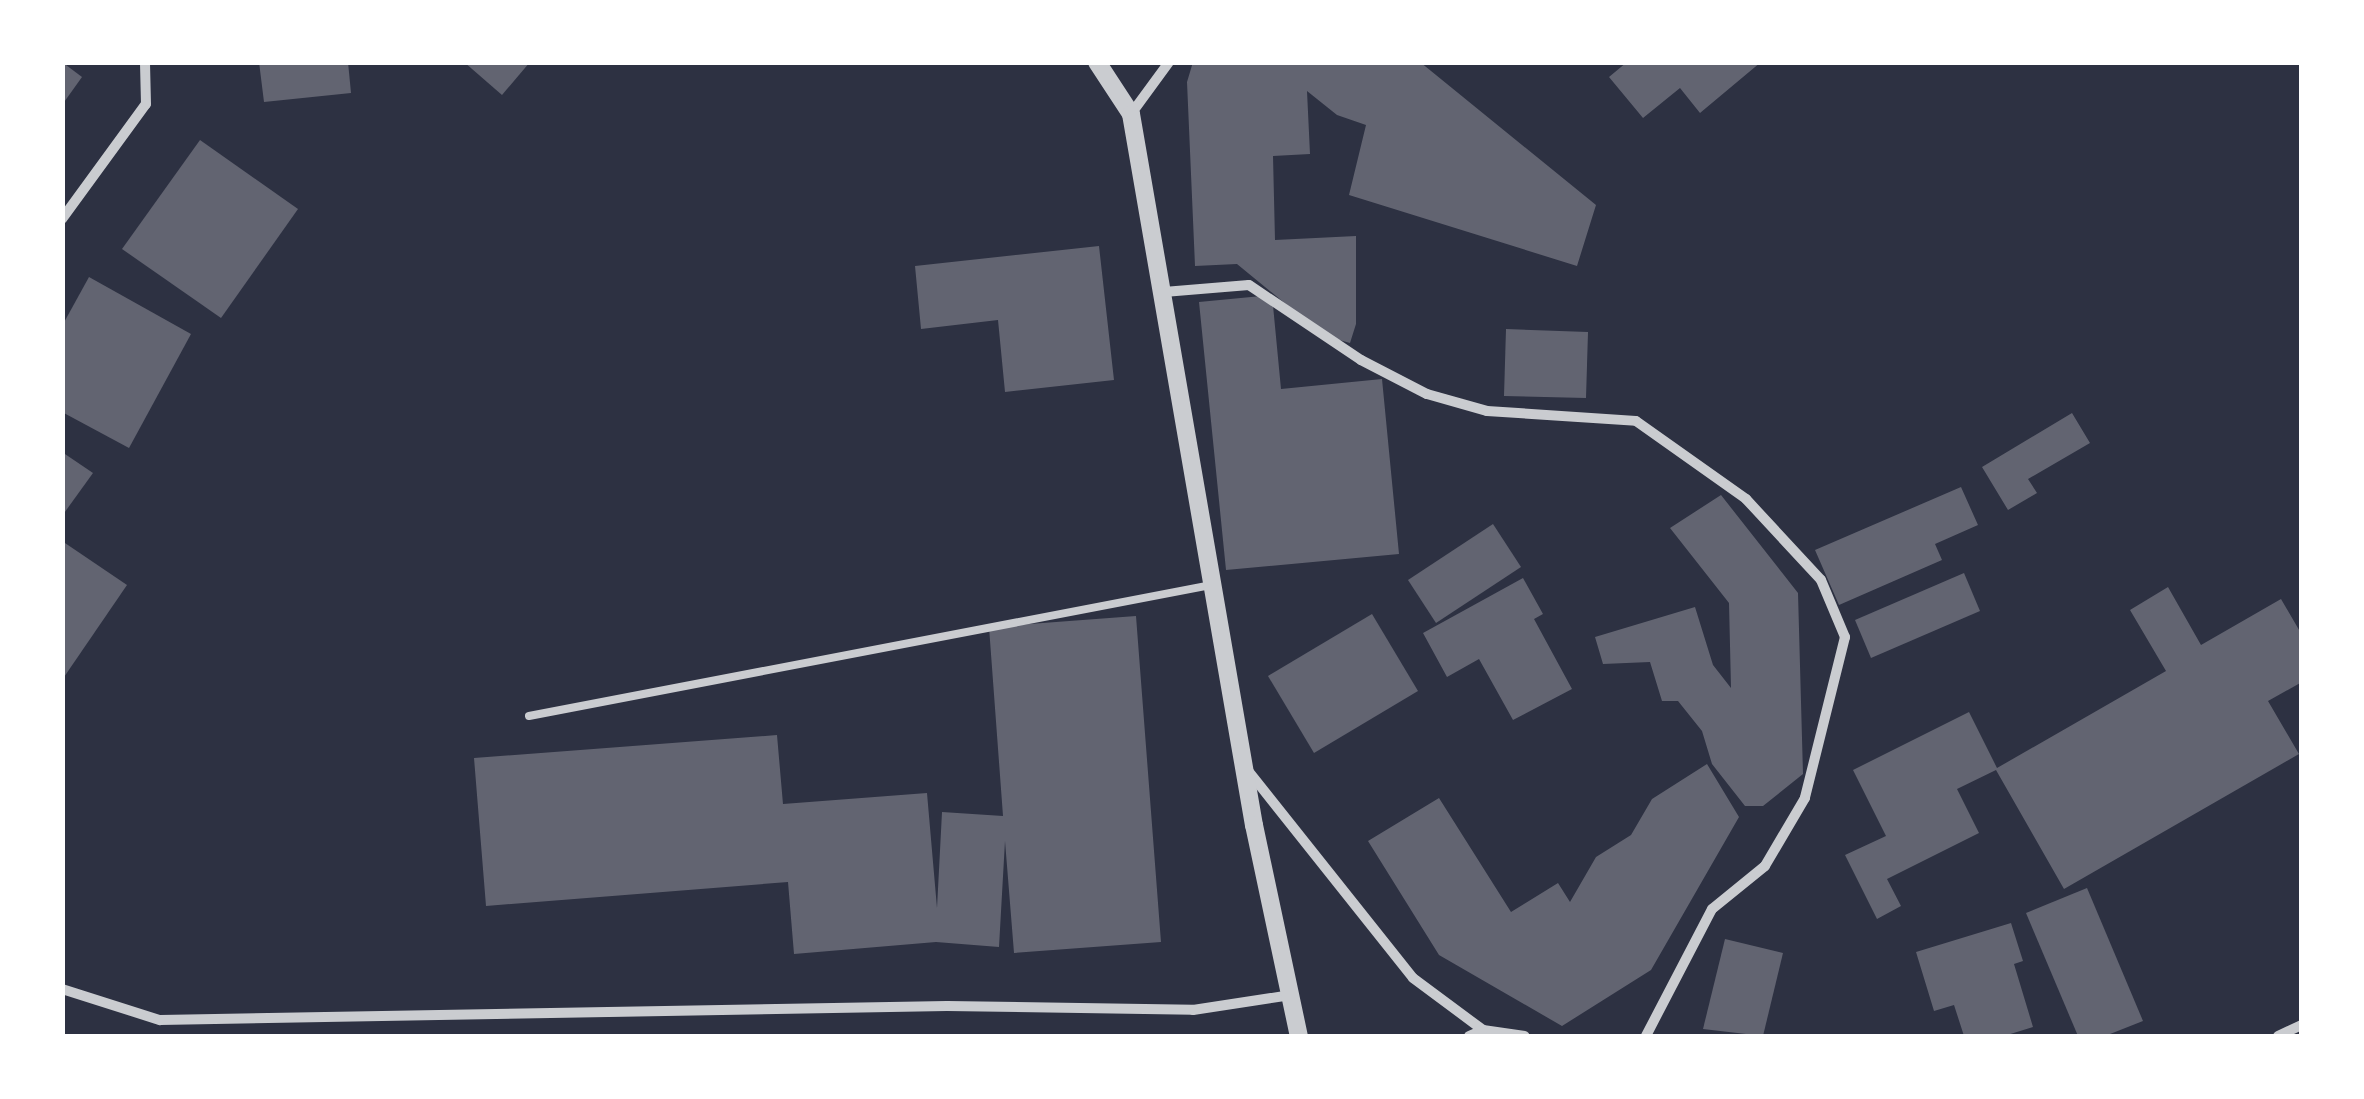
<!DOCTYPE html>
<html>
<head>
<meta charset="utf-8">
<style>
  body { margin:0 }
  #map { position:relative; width:2364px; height:1099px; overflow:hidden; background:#2d3142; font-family:"Fira Sans",sans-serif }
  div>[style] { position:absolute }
  .building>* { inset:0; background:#626471 }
  .service>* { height:8px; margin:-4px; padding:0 4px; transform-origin:4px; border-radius:4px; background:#caccd0 }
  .minor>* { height:10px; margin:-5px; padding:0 5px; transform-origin:5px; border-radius:5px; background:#caccd0 }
  .tertiary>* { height:18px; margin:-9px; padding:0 9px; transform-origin:9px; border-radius:9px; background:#caccd0 }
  span { translate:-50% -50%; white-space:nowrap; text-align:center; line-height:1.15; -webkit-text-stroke:8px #fff; paint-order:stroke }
  .frame { position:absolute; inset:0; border:65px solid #fff; pointer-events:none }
</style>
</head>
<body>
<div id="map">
  <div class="building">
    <i style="clip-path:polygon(62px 62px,82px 77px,62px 105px)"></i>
    <i style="clip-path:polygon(259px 62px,348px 62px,351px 93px,264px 102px)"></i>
    <i style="clip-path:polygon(464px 62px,530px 62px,502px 95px)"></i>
    <i style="clip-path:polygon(1193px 62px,1420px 62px,1596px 205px,1577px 266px,1349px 195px,1366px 125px,1337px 115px,1307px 91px,1310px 154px,1273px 156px,1275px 240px,1356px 236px,1356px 324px,1350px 343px,1325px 336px,1237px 264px,1195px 266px,1187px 82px)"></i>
    <i style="clip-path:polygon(1627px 62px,1761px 62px,1700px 113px,1680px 88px,1643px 118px,1609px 77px)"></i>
    <i style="clip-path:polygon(200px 140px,298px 209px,221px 318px,122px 249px)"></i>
    <i style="clip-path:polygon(1099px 246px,1114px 380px,1005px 392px,998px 320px,921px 329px,915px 266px)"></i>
    <i style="clip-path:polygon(89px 277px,191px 334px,129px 448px,62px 412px,62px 326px)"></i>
    <i style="clip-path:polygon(1272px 295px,1281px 389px,1382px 379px,1399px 554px,1226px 570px,1199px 302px)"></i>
    <i style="clip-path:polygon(1506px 329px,1588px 332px,1586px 398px,1504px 396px)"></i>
    <i style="clip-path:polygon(2072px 413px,2090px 443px,2028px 479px,2037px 493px,2008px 510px,1982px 467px)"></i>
    <i style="clip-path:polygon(62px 452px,93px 473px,62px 516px)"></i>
    <i style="clip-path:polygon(1961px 487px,1978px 525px,1935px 544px,1942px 560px,1839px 605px,1815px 550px)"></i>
    <i style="clip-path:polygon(1721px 495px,1798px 593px,1803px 774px,1763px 806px,1745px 806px,1712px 764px,1702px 731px,1678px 701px,1662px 701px,1650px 662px,1603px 664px,1595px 637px,1695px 607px,1713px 665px,1731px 688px,1729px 603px,1670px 528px)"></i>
    <i style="clip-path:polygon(1493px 524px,1521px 567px,1436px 623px,1408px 580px)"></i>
    <i style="clip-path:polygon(62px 541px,127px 585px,62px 680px)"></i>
    <i style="clip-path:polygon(1964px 573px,1980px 611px,1871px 658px,1855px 620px)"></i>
    <i style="clip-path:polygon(1523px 578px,1543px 614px,1534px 619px,1572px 689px,1513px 720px,1479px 659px,1447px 677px,1423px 633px)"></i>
    <i style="clip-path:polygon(2168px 587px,2201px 645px,2281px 599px,2302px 635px,2302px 682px,2268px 701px,2299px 754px,2064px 889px,1996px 770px,1957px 789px,1979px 833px,1887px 879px,1901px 906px,1877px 919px,1845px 855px,1886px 836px,1853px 770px,1969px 712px,1997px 768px,2166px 671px,2130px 610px)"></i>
    <i style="clip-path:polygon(1372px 614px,1418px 691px,1314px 753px,1268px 676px)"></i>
    <i style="clip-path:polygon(1136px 616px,1161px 942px,1014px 953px,1005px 841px,999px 947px,936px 942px,794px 954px,788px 882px,486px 906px,474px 758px,777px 735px,783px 804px,927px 793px,937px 908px,942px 812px,1003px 816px,989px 627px)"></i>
    <i style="clip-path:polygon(1707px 764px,1739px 817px,1651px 970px,1562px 1026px,1439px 955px,1368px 841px,1439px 798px,1511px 912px,1558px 883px,1570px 902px,1596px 857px,1631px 835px,1652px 799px)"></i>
    <i style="clip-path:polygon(2087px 888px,2143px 1021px,2105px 1036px,2078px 1036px,2026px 913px)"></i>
    <i style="clip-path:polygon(2011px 923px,2023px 961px,2014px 964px,2033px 1027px,2004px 1036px,1964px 1036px,1954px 1005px,1934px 1011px,1916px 952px)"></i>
    <i style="clip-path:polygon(1725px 939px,1783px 953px,1763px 1036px,1703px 1029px)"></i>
  </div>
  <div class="service">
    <i style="left:529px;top:716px;width:694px;rotate:-10.87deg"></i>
  </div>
  <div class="minor">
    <i style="left:1131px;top:114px;width:64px;rotate:-53.8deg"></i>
    <i style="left:62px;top:219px;width:142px;rotate:-53.9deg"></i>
    <i style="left:146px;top:104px;width:42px;rotate:-91.4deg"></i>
    <i style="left:1164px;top:292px;width:85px;rotate:-4.7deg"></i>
    <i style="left:1249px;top:285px;width:135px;rotate:33.8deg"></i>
    <i style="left:1361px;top:360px;width:74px;rotate:27.3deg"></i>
    <i style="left:1427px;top:394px;width:62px;rotate:15.8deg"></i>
    <i style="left:1487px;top:411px;width:149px;rotate:3.8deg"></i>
    <i style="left:1636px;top:421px;width:135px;rotate:35.3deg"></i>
    <i style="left:1746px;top:499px;width:110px;rotate:47.2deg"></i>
    <i style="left:1821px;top:580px;width:62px;rotate:67.2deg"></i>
    <i style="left:1845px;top:637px;width:166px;rotate:104deg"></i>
    <i style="left:1805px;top:798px;width:79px;rotate:120.5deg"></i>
    <i style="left:1765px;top:866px;width:68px;rotate:140.9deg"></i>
    <i style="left:1712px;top:909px;width:143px;rotate:117.5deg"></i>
    <i style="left:1246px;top:768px;width:268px;rotate:51.5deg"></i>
    <i style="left:1413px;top:978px;width:87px;rotate:36.6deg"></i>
    <i style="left:1483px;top:1030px;width:42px;rotate:8.1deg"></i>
    <i style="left:62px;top:989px;width:103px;rotate:17.6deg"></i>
    <i style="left:160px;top:1020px;width:787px;rotate:-1.02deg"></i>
    <i style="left:947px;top:1006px;width:246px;rotate:0.9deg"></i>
    <i style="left:1193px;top:1010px;width:99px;rotate:-8.7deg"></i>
    <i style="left:1469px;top:1036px;width:15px;rotate:-23deg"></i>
    <i style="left:2278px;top:1036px;width:26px;rotate:-25deg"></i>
  </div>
  <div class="tertiary">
    <i style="left:1097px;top:62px;width:62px;rotate:56.8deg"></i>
    <i style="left:1131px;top:114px;width:722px;rotate:80.19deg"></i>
    <i style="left:1254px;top:825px;width:216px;rotate:78deg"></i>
  </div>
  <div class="frame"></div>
</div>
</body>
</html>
